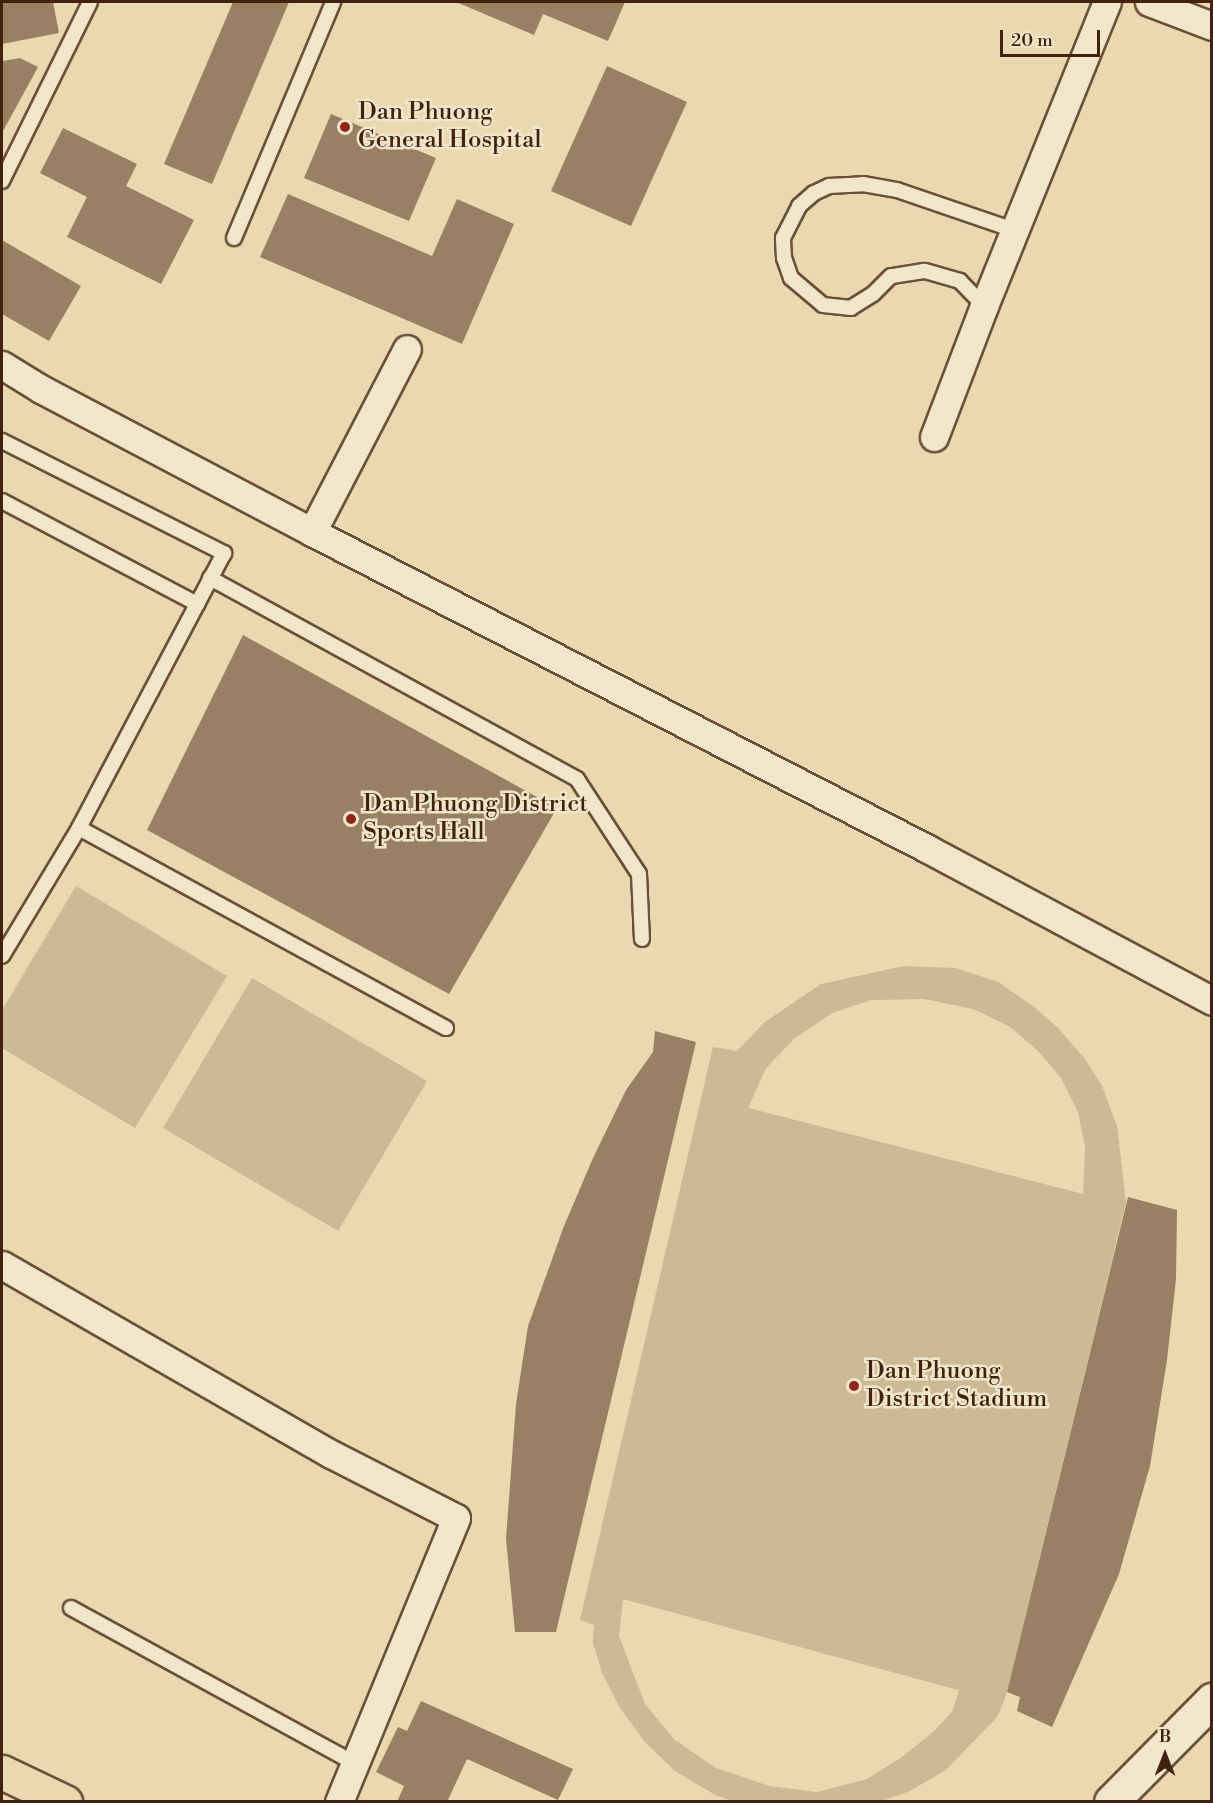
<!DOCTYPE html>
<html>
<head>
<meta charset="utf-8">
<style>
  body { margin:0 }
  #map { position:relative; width:1213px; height:1803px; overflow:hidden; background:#e9d8b0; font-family:"Libre Bodoni",serif }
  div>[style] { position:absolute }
  .green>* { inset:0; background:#cdb995 }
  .building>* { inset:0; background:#998063 }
  .roads { filter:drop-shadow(2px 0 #6c4f38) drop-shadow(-2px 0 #6c4f38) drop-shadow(0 2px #6c4f38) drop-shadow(0 -2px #6c4f38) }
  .lane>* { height:14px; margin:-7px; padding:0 7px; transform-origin:7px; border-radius:7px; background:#f1e6cc }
  .street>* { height:27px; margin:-13.5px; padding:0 13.5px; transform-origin:13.5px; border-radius:13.5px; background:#f1e6cc }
  .secondary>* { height:33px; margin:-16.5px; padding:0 16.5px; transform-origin:16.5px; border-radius:16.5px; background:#f1e6cc }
  .highway>* { height:33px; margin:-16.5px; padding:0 16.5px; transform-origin:16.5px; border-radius:16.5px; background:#e9d8b0 }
  .dots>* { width:16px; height:16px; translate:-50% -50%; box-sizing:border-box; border:3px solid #f1e6cc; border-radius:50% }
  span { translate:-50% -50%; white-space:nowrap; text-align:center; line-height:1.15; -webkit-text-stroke:5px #f1e6cc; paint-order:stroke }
  .poi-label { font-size:24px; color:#422110 }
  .left { translate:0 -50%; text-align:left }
  .frame { position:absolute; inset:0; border:3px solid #422110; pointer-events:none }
  .north { position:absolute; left:1135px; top:1725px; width:60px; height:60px; -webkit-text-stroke:4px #f1e6cc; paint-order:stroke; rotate:0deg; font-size:16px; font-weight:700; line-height:24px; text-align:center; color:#422110 }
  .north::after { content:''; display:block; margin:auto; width:21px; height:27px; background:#422110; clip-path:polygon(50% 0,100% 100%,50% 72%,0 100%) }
  .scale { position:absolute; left:1000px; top:30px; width:100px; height:27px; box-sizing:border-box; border:3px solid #422110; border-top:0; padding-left:8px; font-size:18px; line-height:21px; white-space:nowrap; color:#422110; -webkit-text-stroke:4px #f1e6cc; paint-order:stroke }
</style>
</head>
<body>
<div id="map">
  <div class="green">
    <i style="clip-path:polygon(76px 886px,227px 976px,135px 1128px,2px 1048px,2px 1010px)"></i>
    <i style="clip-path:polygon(evenodd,904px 966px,955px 968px,998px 982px,1033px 1006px,1057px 1027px,1085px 1059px,1102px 1086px,1117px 1126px,1126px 1202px,1006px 1696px,997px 1717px,946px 1770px,910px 1791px,882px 1801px,732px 1801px,715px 1795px,675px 1771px,645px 1742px,620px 1708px,602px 1673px,593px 1643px,594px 1625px,580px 1620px,713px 1047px,737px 1051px,765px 1022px,821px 984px,904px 966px,924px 999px,973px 1009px,1009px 1026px,1039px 1052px,1061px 1078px,1078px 1112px,1085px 1147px,1083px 1194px,748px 1108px,766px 1068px,794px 1039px,832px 1013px,871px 1000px,924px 999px,904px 966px,623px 1599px,958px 1690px,959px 1691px,952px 1712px,932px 1733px,902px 1757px,867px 1779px,817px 1792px,769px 1786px,716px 1768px,675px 1740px,645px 1704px,619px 1636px,623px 1599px)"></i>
    <i style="clip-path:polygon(252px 978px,427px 1081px,338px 1231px,163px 1128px)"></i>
  </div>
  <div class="building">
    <i style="clip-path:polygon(2px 2px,53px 2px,59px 33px,2px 44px)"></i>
    <i style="clip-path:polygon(233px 2px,289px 2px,212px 184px,164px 164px)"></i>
    <i style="clip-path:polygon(456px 2px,625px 2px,608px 41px,543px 14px,534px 35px)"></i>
    <i style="clip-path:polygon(20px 58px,38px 67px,2px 133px,2px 61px)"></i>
    <i style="clip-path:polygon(607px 66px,687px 102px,631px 226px,551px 191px)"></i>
    <i style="clip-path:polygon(331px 114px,436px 158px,409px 221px,304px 178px)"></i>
    <i style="clip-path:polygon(63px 128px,137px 164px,126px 186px,194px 220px,161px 284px,67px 237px,87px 197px,40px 173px)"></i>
    <i style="clip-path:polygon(288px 194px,432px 256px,457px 199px,514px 224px,462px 344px,260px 257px)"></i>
    <i style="clip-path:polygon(2px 240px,81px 286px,49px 341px,2px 314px)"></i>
    <i style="clip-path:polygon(243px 635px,557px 808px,449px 994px,147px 830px)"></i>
    <i style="clip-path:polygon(655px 1031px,696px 1042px,556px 1632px,515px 1632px,506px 1539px,516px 1404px,528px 1326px,564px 1226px,593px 1158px,626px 1090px,653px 1052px)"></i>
    <i style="clip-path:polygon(1128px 1197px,1177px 1210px,1176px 1279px,1167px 1360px,1150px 1466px,1119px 1574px,1052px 1727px,1017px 1711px,1020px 1697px,1007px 1692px)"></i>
    <i style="clip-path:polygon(421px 1701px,573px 1769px,558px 1800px,467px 1759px,447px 1802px,397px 1802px,404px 1786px,376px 1772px,398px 1727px,407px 1731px)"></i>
  </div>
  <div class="roads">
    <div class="lane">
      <i style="left:2px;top:181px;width:199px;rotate:-63.8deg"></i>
      <i style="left:234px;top:238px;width:256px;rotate:-67.2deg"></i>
      <i style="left:984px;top:306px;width:35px;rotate:-134deg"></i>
      <i style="left:960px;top:281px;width:37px;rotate:-164deg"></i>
      <i style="left:924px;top:271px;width:33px;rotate:171deg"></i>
      <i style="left:891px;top:276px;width:25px;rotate:135deg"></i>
      <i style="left:873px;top:294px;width:26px;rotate:148deg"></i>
      <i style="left:851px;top:308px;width:28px;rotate:-174deg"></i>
      <i style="left:823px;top:305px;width:42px;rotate:-139.8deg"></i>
      <i style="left:791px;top:278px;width:21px;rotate:-109deg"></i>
      <i style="left:784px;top:258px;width:20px;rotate:-93deg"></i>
      <i style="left:783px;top:238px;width:36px;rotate:-63deg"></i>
      <i style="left:799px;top:206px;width:20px;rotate:-41deg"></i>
      <i style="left:814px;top:193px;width:17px;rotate:-25deg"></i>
      <i style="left:829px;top:186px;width:34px;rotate:-3deg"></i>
      <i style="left:863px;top:184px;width:35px;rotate:10deg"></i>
      <i style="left:897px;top:190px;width:124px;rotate:18.9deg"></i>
      <i style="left:2px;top:441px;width:249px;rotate:26.8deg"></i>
      <i style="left:224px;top:553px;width:311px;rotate:117.8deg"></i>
      <i style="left:79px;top:828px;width:149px;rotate:121deg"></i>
      <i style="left:2px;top:501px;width:221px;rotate:27.8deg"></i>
      <i style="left:210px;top:578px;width:418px;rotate:28.7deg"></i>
      <i style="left:577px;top:779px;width:113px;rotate:56.9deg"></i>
      <i style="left:639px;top:874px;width:65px;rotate:87.4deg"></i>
      <i style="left:79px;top:828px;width:418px;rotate:28.6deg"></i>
      <i style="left:71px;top:1608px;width:325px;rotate:28.7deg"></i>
    </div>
    <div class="street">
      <i style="left:1149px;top:2px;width:67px;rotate:20.9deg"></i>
      <i style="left:2px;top:365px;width:46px;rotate:31.6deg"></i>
      <i style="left:41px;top:389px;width:306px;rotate:27.8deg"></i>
      <i style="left:312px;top:532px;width:691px;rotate:27.23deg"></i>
      <i style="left:926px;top:848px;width:324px;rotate:28.1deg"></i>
      <i style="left:934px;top:437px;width:140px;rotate:-69.1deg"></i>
      <i style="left:984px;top:306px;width:328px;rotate:-68deg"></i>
      <i style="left:312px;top:532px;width:206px;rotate:-62.6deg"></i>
      <i style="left:2px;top:1265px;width:379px;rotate:29.9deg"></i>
      <i style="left:331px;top:1454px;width:140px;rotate:27.1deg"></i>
      <i style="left:456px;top:1518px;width:307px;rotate:112.4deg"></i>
    </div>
    <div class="secondary">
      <i style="left:1111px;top:1802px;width:144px;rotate:-45.3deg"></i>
    </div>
    <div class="highway">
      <i style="left:2px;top:1772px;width:70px;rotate:25.5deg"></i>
    </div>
  </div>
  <div class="dots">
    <i style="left:345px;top:127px;background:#8f2418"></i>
    <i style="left:351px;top:819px;background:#8f2418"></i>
    <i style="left:854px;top:1386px;background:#8f2418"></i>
  </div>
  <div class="poi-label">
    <span class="left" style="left:358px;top:127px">Dan Phuong<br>General Hospital</span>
    <span class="left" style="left:363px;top:819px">Dan Phuong District<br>Sports Hall</span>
    <span class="left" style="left:866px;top:1386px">Dan Phuong<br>District Stadium</span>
  </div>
  <div class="frame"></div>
  <div class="north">B</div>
  <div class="scale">20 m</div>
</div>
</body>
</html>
